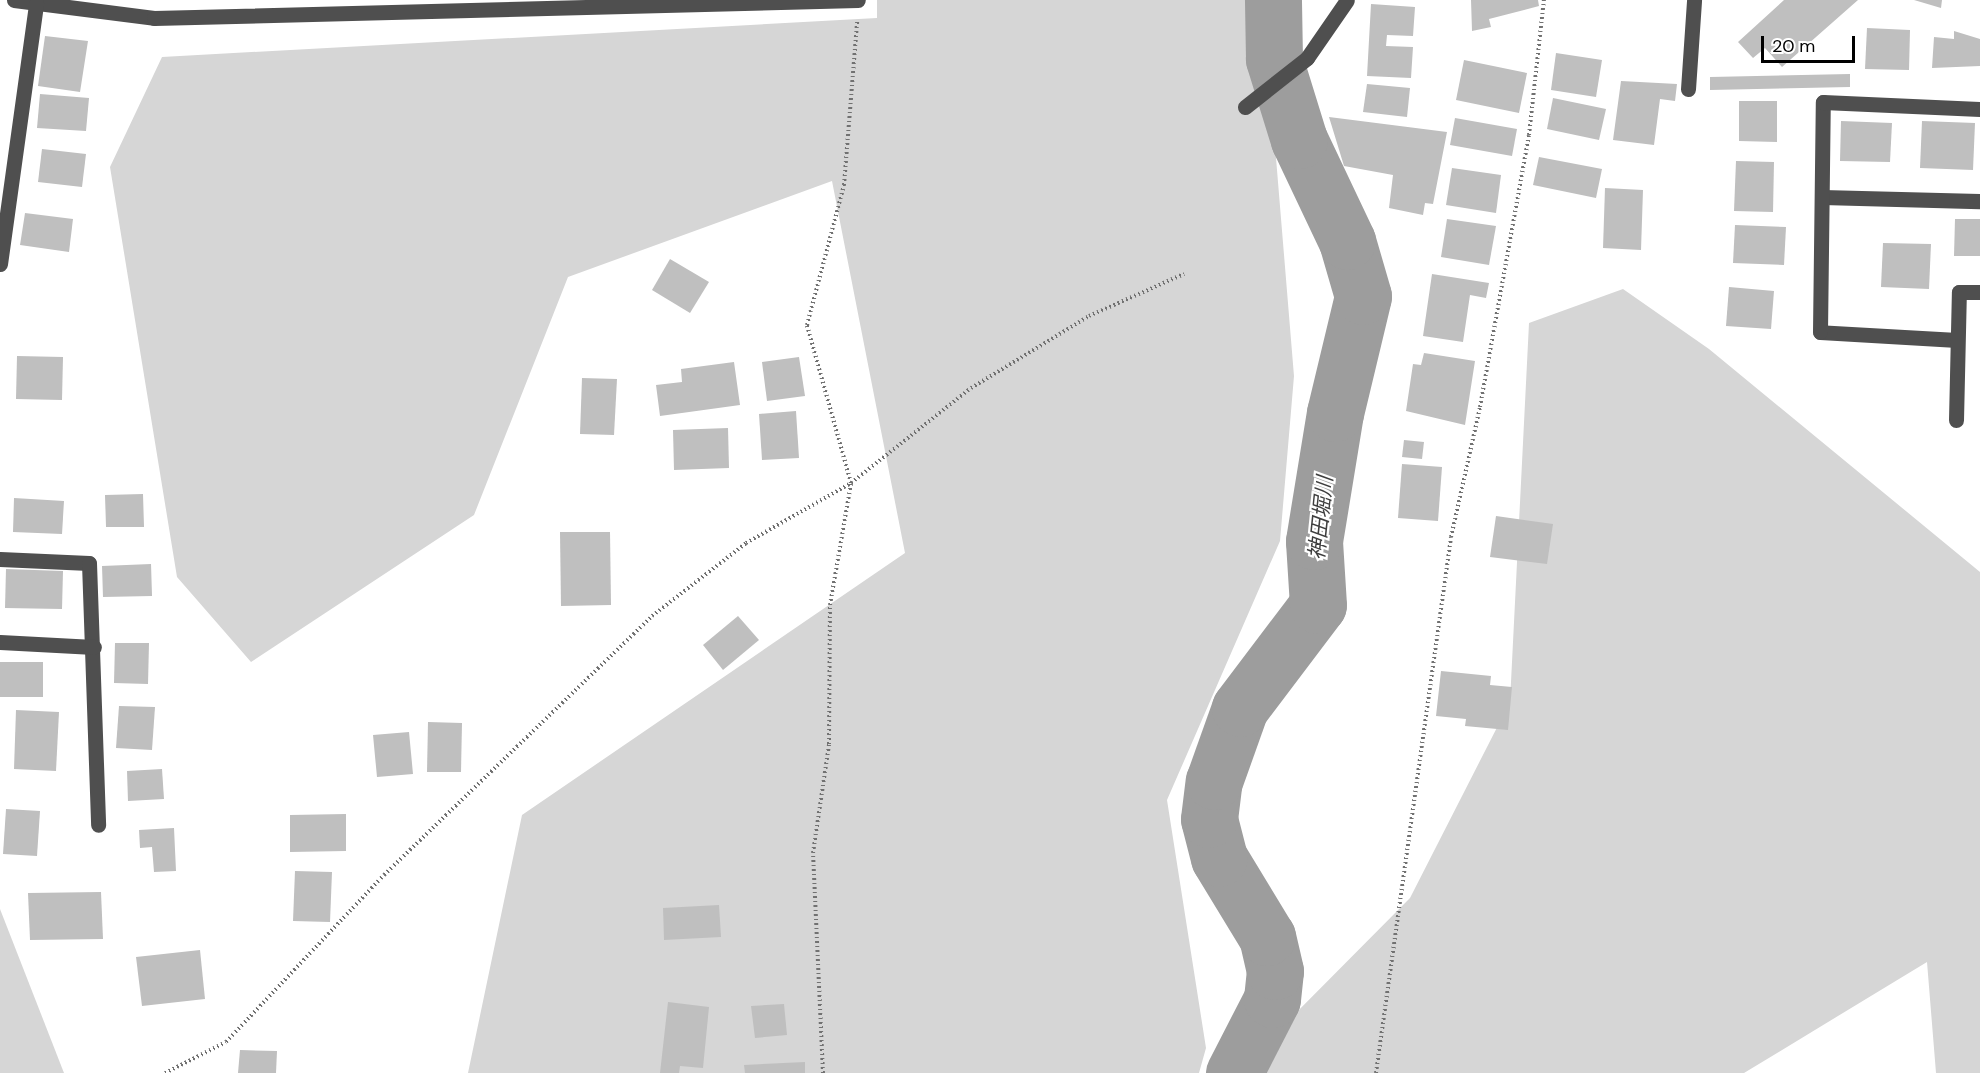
<!DOCTYPE html>
<html>
<head>
<meta charset="utf-8">
<style>
  body { margin:0 }
  #map { position:relative; width:1980px; height:1073px; overflow:hidden; background:#fff; font-family:"DM Sans","Noto Sans JP",sans-serif }
  div>[style] { position:absolute }
  .green>* { inset:0; background:#d6d6d6 }
  .river>* { height:57px; margin:-28.5px; padding:0 28.5px; transform-origin:28.5px; border-radius:28.5px; background:#9d9d9d }
  .building>* { inset:0; background:#bfbfbf }
  .path>* { height:4px; margin-top:-2px; transform-origin:0; background:repeating-linear-gradient(90deg,#717171 0 1.5px,transparent 0 4.5px) }
  .minor>* { height:15px; margin:-7.5px; padding:0 7.5px; transform-origin:7.5px; border-radius:7.5px; background:#4f4f4f }
  span { translate:-50% -50%; white-space:nowrap; text-align:center; line-height:1.15; -webkit-text-stroke:4.5px #fff; paint-order:stroke }
  .water-label { font-size:21px; color:#3e3e3e; font-style:italic }
  .scale { position:absolute; left:1761px; top:36px; width:94px; height:27px; box-sizing:border-box; border:3px solid #000; border-top:0; padding-left:8px; font-size:18px; line-height:21px; white-space:nowrap; color:#000; -webkit-text-stroke:4px #fff; paint-order:stroke }
</style>
</head>
<body>
<div id="map">
  <div class="green">
    <i style="clip-path:polygon(877px 0,1263px 0,1294px 376px,1280px 541px,1167px 800px,1206px 1048px,1199px 1073px,468px 1073px,522px 815px,905px 553px,832px 181px,568px 277px,474px 515px,251px 662px,177px 577px,110px 167px,162px 57px,877px 18px)"></i>
    <i style="clip-path:polygon(1623px 289px,1709px 349px,1980px 572px,1980px 1073px,1936px 1073px,1927px 962px,1744px 1073px,1264px 1073px,1281px 1028px,1410px 898px,1510px 702px,1529px 323px)"></i>
    <i style="clip-path:polygon(0 909px,64px 1073px,0 1073px)"></i>
  </div>
  <div class="river">
    <i style="left:1234px;top:1073px;width:83px;rotate:-62.8deg"></i>
    <i style="left:1272px;top:999px;width:28px;rotate:-84deg"></i>
    <i style="left:1275px;top:971px;width:35px;rotate:-103deg"></i>
    <i style="left:1267px;top:937px;width:92px;rotate:-121.3deg"></i>
    <i style="left:1219px;top:858px;width:40px;rotate:-104.4deg"></i>
    <i style="left:1209px;top:819px;width:38px;rotate:-83deg"></i>
    <i style="left:1214px;top:781px;width:77px;rotate:-70.4deg"></i>
    <i style="left:1240px;top:708px;width:129px;rotate:-52.9deg"></i>
    <i style="left:1318px;top:605px;width:64px;rotate:-93.6deg"></i>
    <i style="left:1314px;top:541px;width:130px;rotate:-80.7deg"></i>
    <i style="left:1335px;top:413px;width:120px;rotate:-76.5deg"></i>
    <i style="left:1363px;top:296px;width:57px;rotate:-106.2deg"></i>
    <i style="left:1347px;top:241px;width:112px;rotate:-115.4deg"></i>
    <i style="left:1299px;top:140px;width:85px;rotate:-107.2deg"></i>
    <i style="left:1274px;top:59px;width:59px;rotate:-91deg"></i>
  </div>
  <div class="building">
    <i style="clip-path:polygon(1471px 0,1538px 0,1539px 6px,1489px 19px,1491px 27px,1472px 31px)"></i>
    <i style="clip-path:polygon(1784px 0,1858px 0,1782px 67px,1765px 48px,1753px 58px,1738px 42px)"></i>
    <i style="clip-path:polygon(1914px 0,1942px 0,1941px 8px)"></i>
    <i style="clip-path:polygon(1371px 4px,1415px 7px,1413px 36px,1387px 35px,1386px 46px,1413px 47px,1411px 78px,1367px 76px)"></i>
    <i style="clip-path:polygon(1867px 28px,1910px 30px,1909px 70px,1865px 69px)"></i>
    <i style="clip-path:polygon(1954px 31px,1980px 39px,1980px 66px,1932px 68px,1934px 37px,1954px 39px)"></i>
    <i style="clip-path:polygon(45px 36px,88px 41px,80px 92px,38px 86px)"></i>
    <i style="clip-path:polygon(1556px 53px,1602px 60px,1596px 97px,1551px 90px)"></i>
    <i style="clip-path:polygon(1464px 60px,1527px 73px,1519px 113px,1456px 100px)"></i>
    <i style="clip-path:polygon(1850px 74px,1850px 87px,1710px 90px,1710px 77px)"></i>
    <i style="clip-path:polygon(1621px 81px,1677px 84px,1675px 101px,1660px 99px,1654px 145px,1613px 140px)"></i>
    <i style="clip-path:polygon(1367px 84px,1410px 88px,1407px 117px,1363px 112px)"></i>
    <i style="clip-path:polygon(40px 94px,89px 98px,86px 131px,37px 128px)"></i>
    <i style="clip-path:polygon(1553px 98px,1606px 109px,1599px 140px,1547px 129px)"></i>
    <i style="clip-path:polygon(1739px 101px,1777px 101px,1777px 142px,1739px 141px)"></i>
    <i style="clip-path:polygon(1329px 117px,1447px 132px,1433px 204px,1425px 203px,1423px 215px,1389px 208px,1393px 175px,1344px 166px)"></i>
    <i style="clip-path:polygon(1455px 118px,1517px 129px,1512px 156px,1450px 145px)"></i>
    <i style="clip-path:polygon(1841px 121px,1892px 123px,1890px 162px,1840px 161px)"></i>
    <i style="clip-path:polygon(1922px 121px,1975px 123px,1973px 170px,1920px 168px)"></i>
    <i style="clip-path:polygon(42px 149px,86px 154px,82px 187px,38px 182px)"></i>
    <i style="clip-path:polygon(1539px 157px,1602px 169px,1596px 198px,1533px 185px)"></i>
    <i style="clip-path:polygon(1736px 161px,1774px 162px,1773px 212px,1734px 211px)"></i>
    <i style="clip-path:polygon(1452px 168px,1501px 175px,1496px 213px,1446px 205px)"></i>
    <i style="clip-path:polygon(1605px 188px,1643px 190px,1641px 250px,1603px 248px)"></i>
    <i style="clip-path:polygon(25px 213px,73px 219px,69px 252px,20px 245px)"></i>
    <i style="clip-path:polygon(1447px 219px,1496px 226px,1489px 265px,1441px 257px)"></i>
    <i style="clip-path:polygon(1955px 219px,1980px 219px,1980px 256px,1954px 256px)"></i>
    <i style="clip-path:polygon(1735px 225px,1786px 227px,1784px 265px,1733px 263px)"></i>
    <i style="clip-path:polygon(1883px 243px,1931px 244px,1929px 289px,1881px 287px)"></i>
    <i style="clip-path:polygon(670px 259px,709px 282px,690px 313px,652px 290px)"></i>
    <i style="clip-path:polygon(1432px 274px,1489px 283px,1486px 298px,1470px 295px,1463px 342px,1423px 336px)"></i>
    <i style="clip-path:polygon(1729px 287px,1774px 291px,1771px 329px,1726px 326px)"></i>
    <i style="clip-path:polygon(1424px 353px,1475px 361px,1465px 425px,1406px 411px,1413px 364px,1421px 365px)"></i>
    <i style="clip-path:polygon(17px 356px,63px 357px,62px 400px,16px 399px)"></i>
    <i style="clip-path:polygon(799px 357px,805px 396px,767px 401px,762px 362px)"></i>
    <i style="clip-path:polygon(734px 362px,740px 405px,660px 416px,656px 385px,682px 382px,681px 369px)"></i>
    <i style="clip-path:polygon(582px 378px,617px 379px,614px 435px,580px 434px)"></i>
    <i style="clip-path:polygon(796px 411px,799px 458px,762px 460px,759px 414px)"></i>
    <i style="clip-path:polygon(728px 428px,729px 468px,674px 470px,673px 430px)"></i>
    <i style="clip-path:polygon(1404px 440px,1424px 442px,1422px 459px,1402px 457px)"></i>
    <i style="clip-path:polygon(1402px 464px,1442px 467px,1438px 521px,1398px 518px)"></i>
    <i style="clip-path:polygon(143px 494px,144px 527px,106px 527px,105px 495px)"></i>
    <i style="clip-path:polygon(14px 498px,64px 501px,62px 534px,13px 532px)"></i>
    <i style="clip-path:polygon(1496px 516px,1553px 524px,1547px 564px,1490px 557px)"></i>
    <i style="clip-path:polygon(560px 532px,610px 532px,611px 605px,561px 606px)"></i>
    <i style="clip-path:polygon(151px 564px,152px 596px,103px 597px,102px 566px)"></i>
    <i style="clip-path:polygon(6px 569px,63px 571px,62px 609px,5px 608px)"></i>
    <i style="clip-path:polygon(738px 616px,759px 640px,723px 670px,703px 645px)"></i>
    <i style="clip-path:polygon(115px 643px,149px 643px,148px 684px,114px 683px)"></i>
    <i style="clip-path:polygon(0 662px,43px 662px,43px 697px,0 697px)"></i>
    <i style="clip-path:polygon(1441px 671px,1491px 676px,1490px 685px,1512px 687px,1508px 730px,1465px 726px,1466px 719px,1436px 716px)"></i>
    <i style="clip-path:polygon(119px 706px,155px 707px,152px 750px,116px 748px)"></i>
    <i style="clip-path:polygon(16px 710px,59px 712px,56px 771px,14px 769px)"></i>
    <i style="clip-path:polygon(428px 722px,462px 723px,461px 772px,427px 772px)"></i>
    <i style="clip-path:polygon(409px 732px,413px 774px,377px 777px,373px 735px)"></i>
    <i style="clip-path:polygon(162px 769px,164px 799px,128px 801px,127px 771px)"></i>
    <i style="clip-path:polygon(6px 809px,40px 811px,37px 856px,3px 854px)"></i>
    <i style="clip-path:polygon(346px 814px,346px 851px,290px 852px,290px 815px)"></i>
    <i style="clip-path:polygon(174px 828px,176px 871px,154px 872px,152px 847px,140px 848px,139px 830px)"></i>
    <i style="clip-path:polygon(295px 871px,332px 872px,330px 922px,293px 921px)"></i>
    <i style="clip-path:polygon(101px 892px,103px 939px,30px 940px,28px 893px)"></i>
    <i style="clip-path:polygon(719px 905px,721px 937px,664px 940px,663px 908px)"></i>
    <i style="clip-path:polygon(200px 950px,205px 999px,142px 1006px,136px 957px)"></i>
    <i style="clip-path:polygon(668px 1002px,709px 1007px,703px 1068px,680px 1066px,679px 1073px,660px 1073px)"></i>
    <i style="clip-path:polygon(784px 1004px,787px 1035px,755px 1038px,751px 1006px)"></i>
    <i style="clip-path:polygon(240px 1050px,277px 1051px,276px 1073px,238px 1073px)"></i>
    <i style="clip-path:polygon(805px 1062px,805px 1073px,745px 1073px,744px 1065px)"></i>
  </div>
  <div class="path">
    <i style="left:165px;top:1073px;width:68px;rotate:-26.9deg"></i>
    <i style="left:226px;top:1042px;width:230px;rotate:-46.6deg"></i>
    <i style="left:384px;top:875px;width:373px;rotate:-44deg"></i>
    <i style="left:652px;top:616px;width:119px;rotate:-37.8deg"></i>
    <i style="left:746px;top:543px;width:121px;rotate:-29.7deg"></i>
    <i style="left:851px;top:483px;width:153px;rotate:-38.4deg"></i>
    <i style="left:971px;top:388px;width:138px;rotate:-31.4deg"></i>
    <i style="left:1089px;top:316px;width:104px;rotate:-23.9deg"></i>
    <i style="left:823px;top:1073px;width:220px;rotate:-92.6deg"></i>
    <i style="left:813px;top:853px;width:110px;rotate:-81.6deg"></i>
    <i style="left:829px;top:744px;width:139px;rotate:-89.6deg"></i>
    <i style="left:830px;top:605px;width:124px;rotate:-80.2deg"></i>
    <i style="left:851px;top:483px;width:164px;rotate:-105.6deg"></i>
    <i style="left:807px;top:325px;width:145px;rotate:-75.2deg"></i>
    <i style="left:844px;top:185px;width:164px;rotate:-85.4deg"></i>
    <i style="left:1376px;top:1073px;width:541px;rotate:-82.03deg"></i>
    <i style="left:1451px;top:537px;width:133px;rotate:-77.4deg"></i>
    <i style="left:1480px;top:407px;width:276px;rotate:-79.8deg"></i>
    <i style="left:1529px;top:135px;width:136px;rotate:-83.7deg"></i>
  </div>
  <div class="minor">
    <i style="left:14px;top:0;width:141px;rotate:7.3deg"></i>
    <i style="left:154px;top:18px;width:704px;rotate:-1.46deg"></i>
    <i style="left:1688px;top:89px;width:89px;rotate:-86.1deg"></i>
    <i style="left:1245px;top:107px;width:79px;rotate:-38.3deg"></i>
    <i style="left:1307px;top:58px;width:70px;rotate:-55.4deg"></i>
    <i style="left:1822px;top:197px;width:158px;rotate:1.5deg"></i>
    <i style="left:0;top:264px;width:263px;rotate:-82.1deg"></i>
    <i style="left:1957px;top:340px;width:137px;rotate:-176.7deg"></i>
    <i style="left:1820px;top:332px;width:230px;rotate:-89.3deg"></i>
    <i style="left:1823px;top:102px;width:157px;rotate:2.6deg"></i>
    <i style="left:1956px;top:420px;width:128px;rotate:-88.7deg"></i>
    <i style="left:1959px;top:292px;width:21px"></i>
    <i style="left:0;top:559px;width:89px;rotate:2.6deg"></i>
    <i style="left:89px;top:563px;width:262px;rotate:88deg"></i>
    <i style="left:0;top:642px;width:94px;rotate:3deg"></i>
  </div>
  <div class="water-label">
    <span style="left:1321px;top:518px;rotate:-84deg">神田堀川</span>
  </div>
  <div class="scale">20 m</div>
</div>
</body>
</html>
